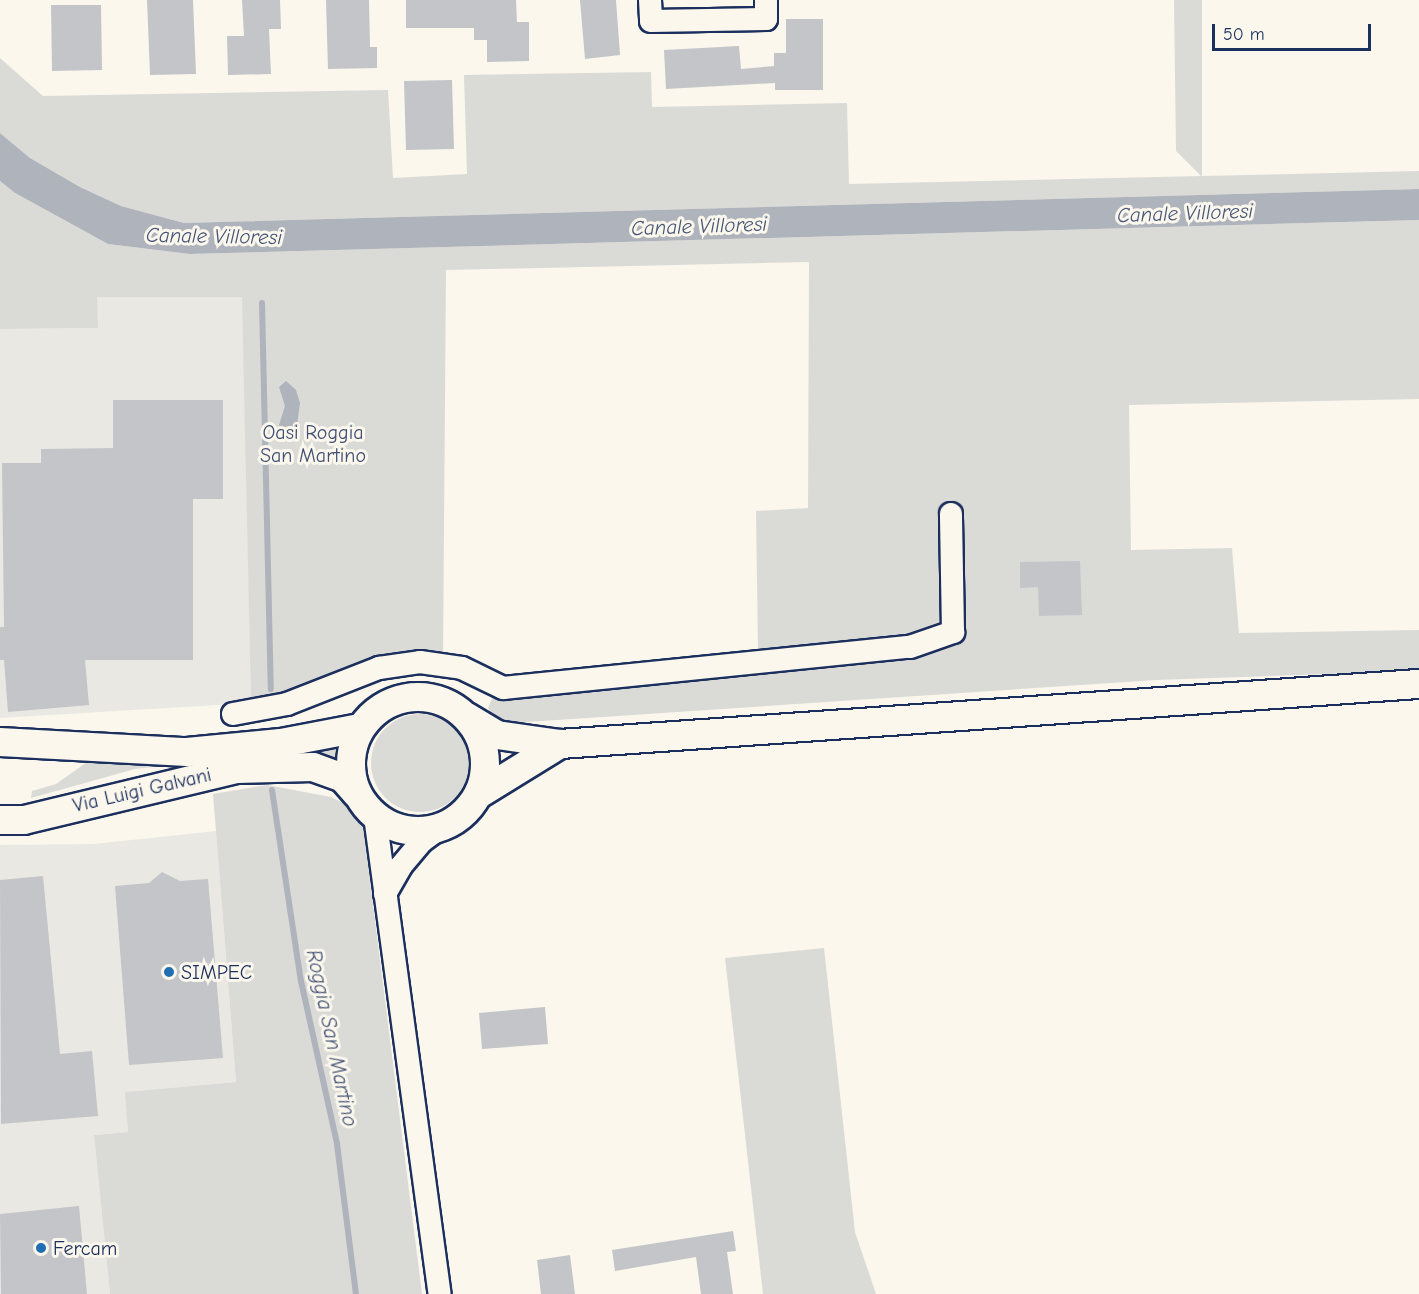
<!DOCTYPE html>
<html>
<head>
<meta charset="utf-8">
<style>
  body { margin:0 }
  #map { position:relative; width:1419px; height:1294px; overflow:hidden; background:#fbf7ec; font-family:"Comic Neue",sans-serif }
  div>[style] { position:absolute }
  .built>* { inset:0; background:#eae8e2 }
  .green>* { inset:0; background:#dadad7 }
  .round { border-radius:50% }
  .water>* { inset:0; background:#afb3bb }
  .stream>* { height:6px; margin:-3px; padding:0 3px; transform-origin:3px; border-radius:3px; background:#afb3bb }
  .building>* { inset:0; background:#c3c5c9 }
  .roads { filter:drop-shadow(2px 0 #1b2f5e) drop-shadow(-2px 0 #1b2f5e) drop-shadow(0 2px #1b2f5e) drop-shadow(0 -2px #1b2f5e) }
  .minor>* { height:22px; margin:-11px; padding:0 11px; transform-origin:11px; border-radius:11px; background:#fbf7ec }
  .major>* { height:28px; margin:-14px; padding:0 14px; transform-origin:14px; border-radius:14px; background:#fbf7ec }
  .major>.ring { margin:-14px; padding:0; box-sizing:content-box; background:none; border:28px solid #fbf7ec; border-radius:50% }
  .dots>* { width:16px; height:16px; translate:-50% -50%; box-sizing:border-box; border:3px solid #fbf7ec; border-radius:50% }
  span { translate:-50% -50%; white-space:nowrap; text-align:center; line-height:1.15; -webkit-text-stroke:6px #fbf7ec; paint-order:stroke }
  .park-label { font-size:20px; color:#415176 }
  .street-label { font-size:20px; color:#1b2f5e }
  .poi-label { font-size:20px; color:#1b2f5e }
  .left { translate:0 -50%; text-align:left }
  .water-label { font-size:21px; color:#47577a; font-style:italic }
  .scale { position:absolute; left:1212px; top:24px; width:159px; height:27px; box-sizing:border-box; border:3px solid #1b2f5e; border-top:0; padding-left:8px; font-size:18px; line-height:21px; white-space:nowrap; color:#1b2f5e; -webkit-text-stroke:4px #fbf7ec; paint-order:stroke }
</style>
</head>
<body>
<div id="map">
  <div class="built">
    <i style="clip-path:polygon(97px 297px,243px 297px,251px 703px,0 718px,0 329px,97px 328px)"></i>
    <i style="clip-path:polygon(216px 831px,236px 1082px,126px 1092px,128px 1132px,94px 1135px,110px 1294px,0 1294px,0 845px,94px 844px)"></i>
  </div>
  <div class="green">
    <i style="clip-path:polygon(1174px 0,1202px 0,1202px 176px,1419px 171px,1419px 189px,184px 223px,121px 206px,80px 187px,30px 158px,0 133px,0 58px,43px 96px,388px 90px,393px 178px,467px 174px,464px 75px,651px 72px,652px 107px,847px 103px,849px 184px,1201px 176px,1176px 151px)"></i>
    <i style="clip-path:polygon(0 181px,15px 193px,108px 244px,190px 254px,1419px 220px,1419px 399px,1129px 405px,1131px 550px,1232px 548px,1239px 633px,1419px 630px,1419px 671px,1156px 680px,498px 724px,488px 708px,496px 689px,758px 652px,756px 511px,808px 508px,809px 262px,446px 270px,443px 658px,334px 680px,251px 703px,242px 297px,97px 297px,98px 328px,0 329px)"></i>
    <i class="round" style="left:371px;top:714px;width:98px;height:98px"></i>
    <i style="clip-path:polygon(343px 741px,341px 764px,294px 753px)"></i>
    <i style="clip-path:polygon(90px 760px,201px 762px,135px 769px,31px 798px,32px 791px,56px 784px)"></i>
    <i style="clip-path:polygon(267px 785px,331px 797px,347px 805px,363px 825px,422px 1294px,110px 1294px,94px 1135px,128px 1132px,125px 1092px,236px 1082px,213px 794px)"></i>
    <i style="clip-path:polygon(824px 948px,855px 1232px,876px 1294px,763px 1294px,725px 958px)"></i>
  </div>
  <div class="water">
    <i style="clip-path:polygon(0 133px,30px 158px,80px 187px,121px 206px,184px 223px,1419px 189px,1419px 220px,190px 254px,108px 244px,15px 193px,0 181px)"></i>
    <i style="clip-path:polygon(286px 381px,296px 390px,300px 403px,297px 425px,290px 436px,278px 428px,285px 406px,279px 387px)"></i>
  </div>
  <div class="stream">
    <i style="left:262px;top:303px;width:386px;rotate:88.7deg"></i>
    <i style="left:272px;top:790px;width:193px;rotate:81.4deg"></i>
    <i style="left:301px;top:981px;width:167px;rotate:77.5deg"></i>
    <i style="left:337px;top:1144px;width:151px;rotate:82.8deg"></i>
  </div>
  <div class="building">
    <i style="clip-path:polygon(147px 0,193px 0,196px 74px,150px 75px)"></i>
    <i style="clip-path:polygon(242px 0,280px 0,281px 29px,269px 29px,271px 74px,228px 75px,227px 36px,244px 36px)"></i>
    <i style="clip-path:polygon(326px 0,369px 0,370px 47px,377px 47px,377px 68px,328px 69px)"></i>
    <i style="clip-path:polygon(406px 0,516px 0,517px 22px,529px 22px,529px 61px,487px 62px,487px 40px,474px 40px,474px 28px,406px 28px)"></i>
    <i style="clip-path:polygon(580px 0,616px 0,620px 55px,585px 59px)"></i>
    <i style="clip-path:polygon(51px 5px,101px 5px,102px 70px,52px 71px)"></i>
    <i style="clip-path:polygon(786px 19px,823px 19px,823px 90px,775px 90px,775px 83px,666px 89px,664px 50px,739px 46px,741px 69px,774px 66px,774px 53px,786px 53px)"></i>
    <i style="clip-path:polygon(452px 80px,454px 149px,406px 150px,404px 81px)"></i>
    <i style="clip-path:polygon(113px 400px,223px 400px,223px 499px,193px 499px,193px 660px,85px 660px,89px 705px,8px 712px,4px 660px,0 660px,0 627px,4px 627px,2px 463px,41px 463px,41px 449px,113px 448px)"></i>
    <i style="clip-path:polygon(1080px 561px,1082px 615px,1039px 616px,1038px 587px,1020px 588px,1020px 562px)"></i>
    <i style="clip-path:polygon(162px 872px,180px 881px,208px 879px,223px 1058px,129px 1065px,115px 886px,149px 883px)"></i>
    <i style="clip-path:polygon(43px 876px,60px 1054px,92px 1051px,98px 1116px,1px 1124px,0 880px)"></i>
    <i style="clip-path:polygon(545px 1007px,548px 1044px,482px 1049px,479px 1013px)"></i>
    <i style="clip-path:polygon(79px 1206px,87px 1294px,1px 1294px,0 1214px)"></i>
    <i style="clip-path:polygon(733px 1231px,736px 1251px,727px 1252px,733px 1294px,701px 1294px,696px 1257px,615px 1271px,612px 1250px)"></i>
    <i style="clip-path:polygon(570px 1255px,575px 1294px,541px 1294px,537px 1260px)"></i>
  </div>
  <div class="roads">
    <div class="minor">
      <i style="left:650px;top:0;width:21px;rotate:87deg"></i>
      <i style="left:651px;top:21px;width:115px;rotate:-1deg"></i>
      <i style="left:766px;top:19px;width:19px;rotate:-90deg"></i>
      <i style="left:233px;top:714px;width:55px;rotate:-10.5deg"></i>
      <i style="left:287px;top:704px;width:99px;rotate:-21.4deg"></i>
      <i style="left:379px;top:668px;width:41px;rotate:-8.3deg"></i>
      <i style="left:420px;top:662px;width:42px;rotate:8.1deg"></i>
      <i style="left:462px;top:668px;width:46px;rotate:26deg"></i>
      <i style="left:503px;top:688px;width:409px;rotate:-5.8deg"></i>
      <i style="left:910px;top:647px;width:46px;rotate:-19.2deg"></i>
      <i style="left:953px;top:632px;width:118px;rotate:-91deg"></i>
      <i style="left:375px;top:816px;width:482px;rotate:82.3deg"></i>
      <i style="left:385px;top:894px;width:32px;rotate:-60deg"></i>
      <i style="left:401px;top:866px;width:33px;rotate:-50deg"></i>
      <i style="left:422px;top:841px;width:22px;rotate:-36deg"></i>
    </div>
    <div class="major">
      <i class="ring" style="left:351px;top:697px;width:106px;height:106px"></i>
      <i style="left:467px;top:717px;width:35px;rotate:31deg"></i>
      <i style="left:497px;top:735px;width:64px;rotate:8.1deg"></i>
      <i style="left:560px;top:744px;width:861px;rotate:-4deg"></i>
      <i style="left:0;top:742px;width:187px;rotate:3.1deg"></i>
      <i style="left:187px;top:752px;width:94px;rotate:-5.5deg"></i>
      <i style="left:281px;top:743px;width:80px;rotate:-10.8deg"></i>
      <i style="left:479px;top:794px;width:95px;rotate:-31.7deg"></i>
      <i style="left:0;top:820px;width:24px"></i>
      <i style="left:24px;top:820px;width:219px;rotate:-13.5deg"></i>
      <i style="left:237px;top:769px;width:76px;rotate:-1.5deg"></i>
      <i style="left:313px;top:767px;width:32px;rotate:20deg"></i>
      <i style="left:343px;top:778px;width:21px;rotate:49deg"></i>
    </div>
  </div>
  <div class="dots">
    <i style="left:169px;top:972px;background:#1f6fb2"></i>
    <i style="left:41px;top:1248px;background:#1f6fb2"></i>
  </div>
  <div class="park-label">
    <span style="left:313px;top:444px">Oasi Roggia<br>San Martino</span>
  </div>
  <div class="street-label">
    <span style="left:142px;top:790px;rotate:-13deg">Via Luigi Galvani</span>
  </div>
  <div class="poi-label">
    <span class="left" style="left:181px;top:972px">SIMPEC</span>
    <span class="left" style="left:53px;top:1248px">Fercam</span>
  </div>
  <div class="water-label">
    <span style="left:1185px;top:213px;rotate:-2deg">Canale Villoresi</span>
    <span style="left:699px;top:226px;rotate:-2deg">Canale Villoresi</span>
    <span style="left:214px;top:236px;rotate:1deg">Canale Villoresi</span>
    <span style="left:332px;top:1038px;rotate:78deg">Roggia San Martino</span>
  </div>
  <div class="scale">50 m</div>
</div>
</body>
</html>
